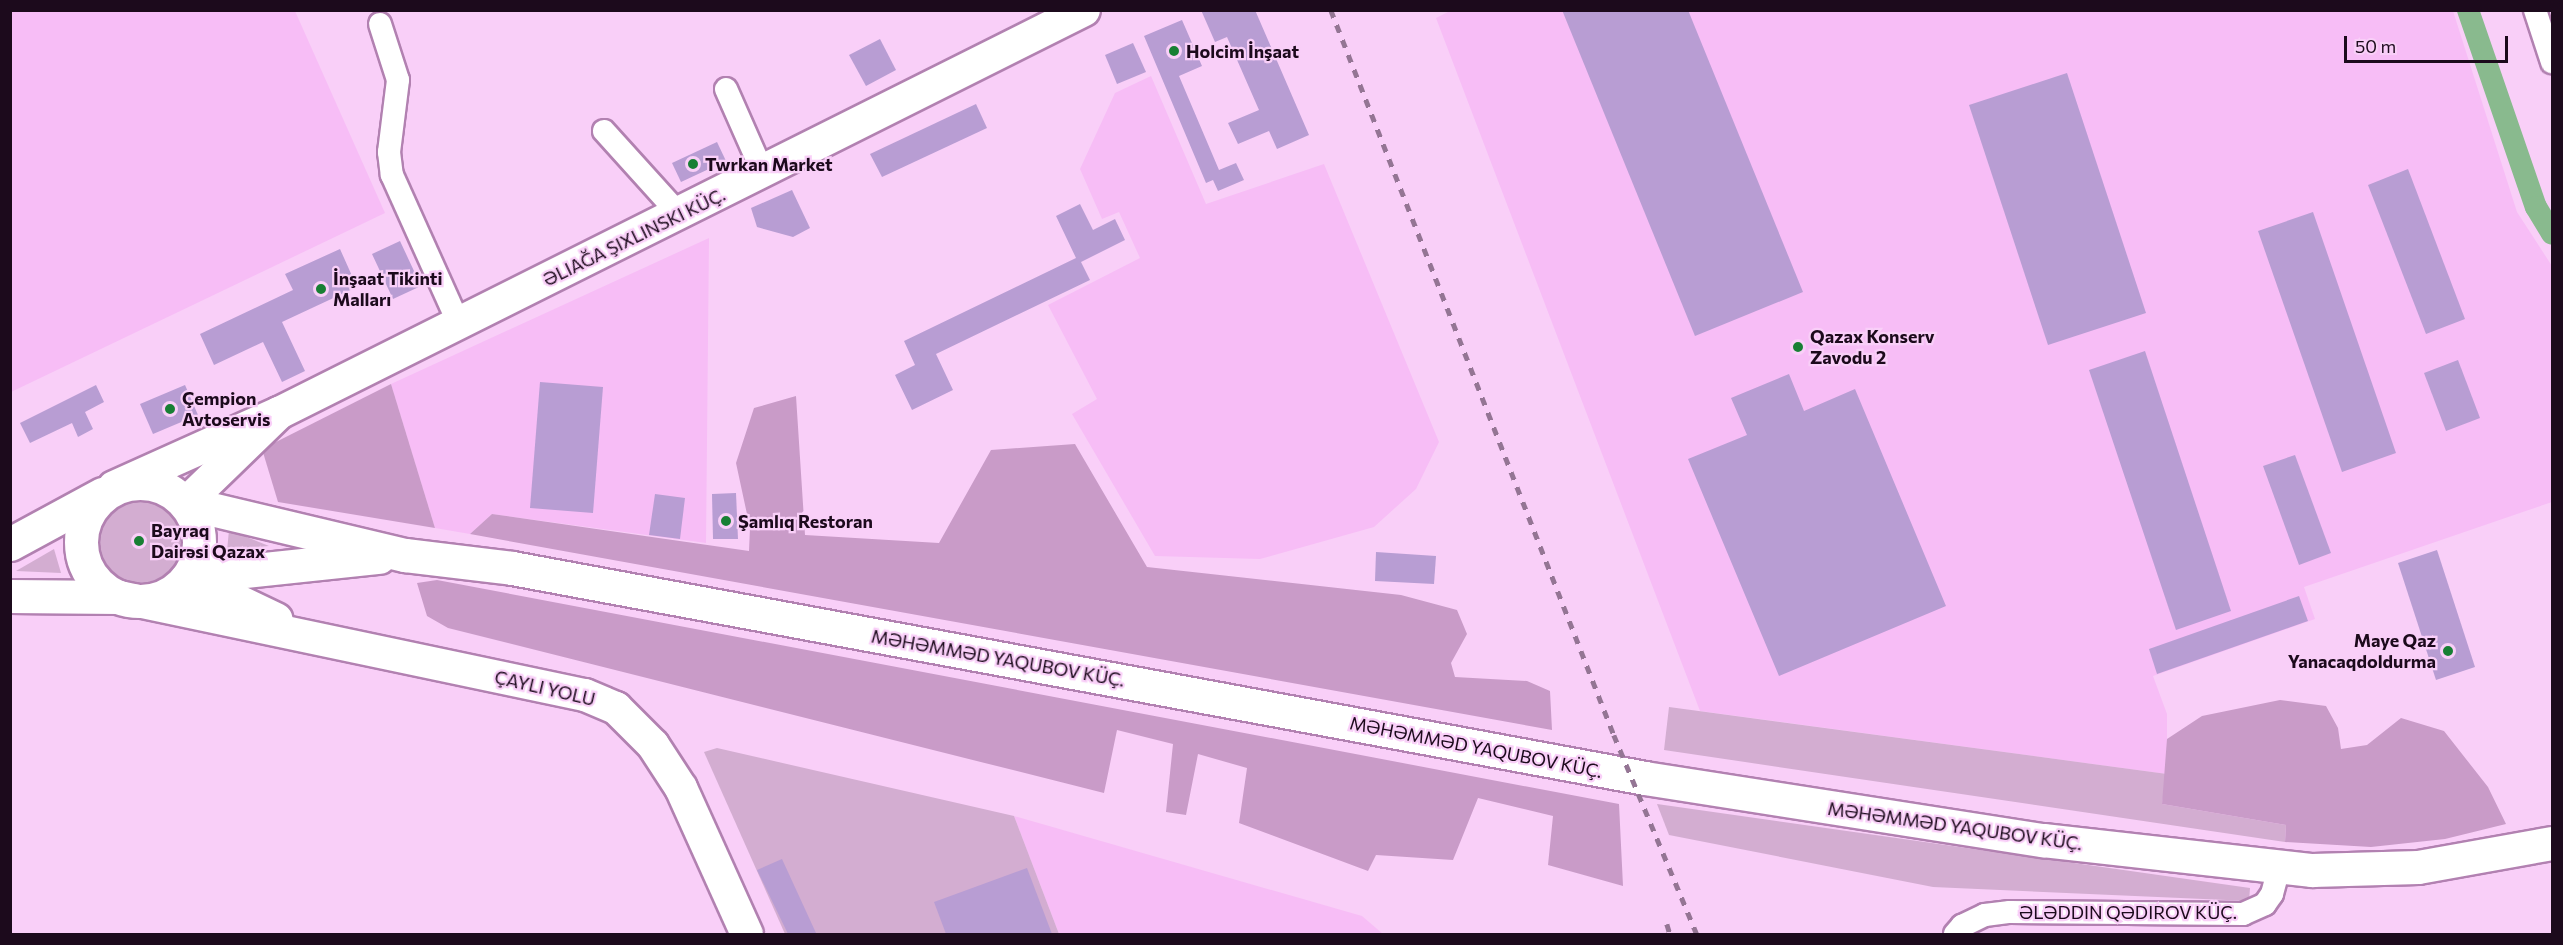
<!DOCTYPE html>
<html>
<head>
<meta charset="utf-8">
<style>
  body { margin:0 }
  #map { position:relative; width:2563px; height:945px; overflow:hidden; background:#f9cff8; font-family:Commissioner,sans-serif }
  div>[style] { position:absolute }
  .built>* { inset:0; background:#f7bdf6 }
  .green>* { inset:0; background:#d3add1 }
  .round { border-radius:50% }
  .forest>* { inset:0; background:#c99bc8 }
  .canal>* { height:22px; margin:-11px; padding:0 11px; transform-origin:11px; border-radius:11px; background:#89ba8e }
  .building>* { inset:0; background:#b89dd3 }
  .roads { filter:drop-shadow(2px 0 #b281b1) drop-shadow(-2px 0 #b281b1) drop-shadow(0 2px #b281b1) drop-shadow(0 -2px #b281b1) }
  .street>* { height:22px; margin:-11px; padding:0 11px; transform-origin:11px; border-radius:11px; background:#fff }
  .secondary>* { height:32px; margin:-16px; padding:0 16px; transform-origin:16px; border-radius:16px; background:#fff }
  .primary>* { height:33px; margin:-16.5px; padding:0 16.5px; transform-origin:16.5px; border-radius:16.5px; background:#fff }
  .primary>.ring { margin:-16.5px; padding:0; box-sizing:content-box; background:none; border:33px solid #fff; border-radius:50% }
  .rail>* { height:4.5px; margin-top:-2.25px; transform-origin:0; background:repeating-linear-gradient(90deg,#947594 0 8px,transparent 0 16px) }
  .dots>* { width:16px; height:16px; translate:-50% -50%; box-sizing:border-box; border:3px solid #f9cff8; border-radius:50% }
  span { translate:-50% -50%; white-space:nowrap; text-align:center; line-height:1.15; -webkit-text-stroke:4.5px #f9cff8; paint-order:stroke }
  .poi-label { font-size:18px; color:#1c0a1c; font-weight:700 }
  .left { translate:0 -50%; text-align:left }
  .right { translate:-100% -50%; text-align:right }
  .street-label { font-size:18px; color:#1c0a1c }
  .frame { position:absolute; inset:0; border:12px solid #1c0a1c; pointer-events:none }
  .scale { position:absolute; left:2344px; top:36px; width:164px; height:27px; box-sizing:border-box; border:3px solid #1c0a1c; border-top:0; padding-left:8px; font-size:18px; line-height:21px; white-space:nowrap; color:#1c0a1c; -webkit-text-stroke:4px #f9cff8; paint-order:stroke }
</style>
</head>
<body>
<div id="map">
  <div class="built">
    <i style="clip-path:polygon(11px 10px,295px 11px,385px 213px,11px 392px)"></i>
    <i style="clip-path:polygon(1452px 10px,2453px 11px,2517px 212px,2552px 266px,2552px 502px,2304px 587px,2315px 619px,2153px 676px,2167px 714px,2167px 774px,1700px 711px,1436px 18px)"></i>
    <i style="clip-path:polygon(1151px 76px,1206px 204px,1324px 164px,1439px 442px,1416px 489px,1374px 527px,1260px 559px,1155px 556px,1072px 414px,1097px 399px,1048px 305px,1140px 258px,1119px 212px,1102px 219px,1080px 169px,1115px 93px)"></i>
    <i style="clip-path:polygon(709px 238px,706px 543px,492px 514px,470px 534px,435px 528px,391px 384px)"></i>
    <i style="clip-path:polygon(1014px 816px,1362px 916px,1383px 934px,1059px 934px)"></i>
  </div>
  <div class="green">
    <i class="round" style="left:98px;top:499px;width:84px;height:84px"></i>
    <i style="clip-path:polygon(229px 530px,269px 546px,227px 551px)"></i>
    <i style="clip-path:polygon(54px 549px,61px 573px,16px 571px)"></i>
    <i style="clip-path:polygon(1669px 707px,2167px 774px,2162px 804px,2286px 825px,2285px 842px,1664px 750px)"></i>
    <i style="clip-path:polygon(717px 748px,1014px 816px,1059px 934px,785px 934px,704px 752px)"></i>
    <i style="clip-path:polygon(1657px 804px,2250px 888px,2249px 901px,1933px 887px,1669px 835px)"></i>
  </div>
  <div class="forest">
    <i style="clip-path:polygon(391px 384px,435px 528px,278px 502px,262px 449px)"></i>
    <i style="clip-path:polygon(796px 396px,805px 535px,939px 543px,991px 450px,1075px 444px,1147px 567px,1401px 595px,1457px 610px,1467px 634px,1451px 663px,1455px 677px,1527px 681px,1550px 691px,1552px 730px,470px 534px,492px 514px,749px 551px,750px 528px,736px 463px,754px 408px)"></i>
    <i style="clip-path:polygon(437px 580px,1619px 804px,1623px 886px,1548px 865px,1553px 816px,1478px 798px,1453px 860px,1376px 855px,1368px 871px,1239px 823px,1247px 768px,1198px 754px,1186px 815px,1166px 812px,1173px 744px,1117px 730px,1104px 793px,448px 628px,427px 616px,417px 583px)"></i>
    <i style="clip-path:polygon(2280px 700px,2326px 706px,2338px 728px,2341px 749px,2367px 745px,2401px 718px,2444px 731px,2488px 787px,2506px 824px,2445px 839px,2371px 847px,2285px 842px,2286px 825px,2162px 804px,2167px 739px,2202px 716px)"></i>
  </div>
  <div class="canal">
    <i style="left:2468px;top:10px;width:208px;rotate:71deg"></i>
    <i style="left:2536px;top:207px;width:31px;rotate:59deg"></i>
  </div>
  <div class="building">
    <i style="clip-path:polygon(1201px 10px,1255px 10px,1309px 135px,1277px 149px,1269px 131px,1238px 144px,1228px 123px,1259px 110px,1227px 37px,1215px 42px)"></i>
    <i style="clip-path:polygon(1562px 10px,1688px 10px,1803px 292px,1695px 336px)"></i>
    <i style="clip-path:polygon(1182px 20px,1202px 66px,1179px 76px,1219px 170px,1236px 163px,1244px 180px,1218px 191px,1213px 180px,1206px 183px,1144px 36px)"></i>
    <i style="clip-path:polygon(880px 39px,896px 70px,866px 86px,849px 55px)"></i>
    <i style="clip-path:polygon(1133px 43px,1146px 72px,1117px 84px,1105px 55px)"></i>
    <i style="clip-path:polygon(2067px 73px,2146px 313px,2048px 345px,1969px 105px)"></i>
    <i style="clip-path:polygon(976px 104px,987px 128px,882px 177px,870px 154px)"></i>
    <i style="clip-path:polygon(717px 142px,726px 161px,681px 182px,672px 163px)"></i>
    <i style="clip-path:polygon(2408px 169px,2465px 319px,2426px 334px,2368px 185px)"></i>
    <i style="clip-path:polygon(792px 190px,810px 228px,793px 237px,757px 227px,751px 208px)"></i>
    <i style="clip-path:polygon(1080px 204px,1093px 230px,1115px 219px,1125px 240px,1081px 262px,1090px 280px,936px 354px,953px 390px,912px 410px,895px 375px,915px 365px,904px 341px,1076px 258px,1056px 216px)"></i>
    <i style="clip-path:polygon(2313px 212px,2396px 453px,2342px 472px,2258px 231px)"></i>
    <i style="clip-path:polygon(400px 241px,421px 286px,393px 299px,372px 254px)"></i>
    <i style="clip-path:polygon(340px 249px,357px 287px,282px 322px,305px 371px,282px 382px,263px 342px,214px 365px,200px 334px,293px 290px,285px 274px)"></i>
    <i style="clip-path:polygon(2145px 351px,2231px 611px,2176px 630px,2089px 370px)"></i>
    <i style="clip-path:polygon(2458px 360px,2480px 418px,2446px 431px,2424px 373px)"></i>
    <i style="clip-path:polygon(1789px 374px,1804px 411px,1855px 389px,1946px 606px,1779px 676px,1688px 459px,1747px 435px,1731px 398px)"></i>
    <i style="clip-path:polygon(540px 382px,603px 387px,593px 513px,530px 508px)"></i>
    <i style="clip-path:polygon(96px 385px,104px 402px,85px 412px,93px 429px,78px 437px,72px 423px,30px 443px,20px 423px)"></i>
    <i style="clip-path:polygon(185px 385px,198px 415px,153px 434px,140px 404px)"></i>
    <i style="clip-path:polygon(2295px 455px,2331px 553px,2299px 565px,2263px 466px)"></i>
    <i style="clip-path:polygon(736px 493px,738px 539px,713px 539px,712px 494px)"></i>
    <i style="clip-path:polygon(655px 494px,685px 498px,680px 539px,649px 535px)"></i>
    <i style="clip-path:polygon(2437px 550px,2475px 667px,2436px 680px,2398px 563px)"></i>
    <i style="clip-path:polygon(1376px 552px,1436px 556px,1434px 584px,1375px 581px)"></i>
    <i style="clip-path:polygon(2299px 596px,2308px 621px,2157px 674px,2149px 649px)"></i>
    <i style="clip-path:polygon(782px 859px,816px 933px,813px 934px,788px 934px,757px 870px)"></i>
    <i style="clip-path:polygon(1027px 868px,1052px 934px,946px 934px,934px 902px)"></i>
  </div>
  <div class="roads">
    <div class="street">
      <i style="left:2535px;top:10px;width:55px;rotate:71.9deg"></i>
      <i style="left:380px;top:24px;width:59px;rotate:72.2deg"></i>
      <i style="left:398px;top:80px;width:73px;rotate:97.1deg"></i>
      <i style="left:389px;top:152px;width:23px;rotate:83deg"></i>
      <i style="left:392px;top:175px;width:163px;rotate:65.8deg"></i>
      <i style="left:726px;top:89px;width:92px;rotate:66.2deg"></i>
      <i style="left:604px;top:131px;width:113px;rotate:47.9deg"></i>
      <i style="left:1955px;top:934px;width:11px;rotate:-49deg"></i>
      <i style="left:1962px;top:926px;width:25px;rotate:-26deg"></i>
      <i style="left:1985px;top:915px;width:25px;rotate:-7deg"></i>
      <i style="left:2010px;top:912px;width:233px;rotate:0.5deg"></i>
      <i style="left:2243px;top:914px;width:24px;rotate:-24deg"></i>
      <i style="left:2265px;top:904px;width:12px;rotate:-55deg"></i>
      <i style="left:2272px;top:894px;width:28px;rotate:-75deg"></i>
    </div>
    <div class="secondary">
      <i style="left:279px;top:413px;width:900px;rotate:-26.59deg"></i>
      <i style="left:114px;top:487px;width:181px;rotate:-24.2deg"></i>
      <i style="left:279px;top:413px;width:129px;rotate:135.9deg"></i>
      <i style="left:188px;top:577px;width:98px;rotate:25.5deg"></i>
      <i style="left:119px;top:597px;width:476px;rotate:11.9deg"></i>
      <i style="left:585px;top:695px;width:34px;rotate:23deg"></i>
      <i style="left:616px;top:708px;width:52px;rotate:45deg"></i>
      <i style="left:653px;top:745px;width:51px;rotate:56.9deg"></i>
      <i style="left:681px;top:788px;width:160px;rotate:65.7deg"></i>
    </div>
    <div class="primary">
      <i class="ring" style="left:81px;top:483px;width:85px;height:85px"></i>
      <i style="left:186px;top:503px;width:225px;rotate:13.4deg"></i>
      <i style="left:405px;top:555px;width:108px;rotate:6.9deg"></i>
      <i style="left:512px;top:568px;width:1152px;rotate:10.5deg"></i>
      <i style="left:1645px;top:778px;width:403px;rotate:8.9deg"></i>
      <i style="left:2043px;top:840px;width:271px;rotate:6.4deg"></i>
      <i style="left:2312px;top:870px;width:106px;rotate:-1.6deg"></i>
      <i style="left:2418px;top:867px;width:136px;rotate:-10.2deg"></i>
      <i style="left:10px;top:544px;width:105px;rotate:-28.5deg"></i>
      <i style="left:188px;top:577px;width:192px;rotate:-6deg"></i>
      <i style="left:10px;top:596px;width:109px;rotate:0.5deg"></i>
    </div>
  </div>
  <div class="rail">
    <i style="left:1331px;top:10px;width:778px;rotate:68.68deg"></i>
    <i style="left:1614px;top:735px;width:216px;rotate:67.4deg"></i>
    <i style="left:1667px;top:924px;width:10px;rotate:73deg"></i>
  </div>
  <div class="dots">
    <i style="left:1174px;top:51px;background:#187f34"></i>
    <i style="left:693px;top:164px;background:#187f34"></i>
    <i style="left:321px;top:289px;background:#187f34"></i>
    <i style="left:1798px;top:347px;background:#187f34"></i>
    <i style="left:170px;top:409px;background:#187f34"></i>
    <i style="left:726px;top:521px;background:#187f34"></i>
    <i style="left:139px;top:541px;background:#187f34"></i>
    <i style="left:2448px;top:651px;background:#187f34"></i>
  </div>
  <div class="poi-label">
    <span class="left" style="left:1186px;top:51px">Holcim İnşaat</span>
    <span class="left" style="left:705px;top:164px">Twrkan Market</span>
    <span class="left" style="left:333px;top:289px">İnşaat Tikinti<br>Malları</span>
    <span class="left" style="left:1810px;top:347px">Qazax Konserv<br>Zavodu 2</span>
    <span class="left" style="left:182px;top:409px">Çempion<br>Avtoservis</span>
    <span class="left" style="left:738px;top:521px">Şamlıq Restoran</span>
    <span class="left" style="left:151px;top:541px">Bayraq<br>Dairəsi Qazax</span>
    <span class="right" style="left:2436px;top:651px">Maye Qaz<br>Yanacaqdoldurma</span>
  </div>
  <div class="street-label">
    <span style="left:634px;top:237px;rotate:-26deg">ƏLIAĞA ŞIXLINSKI KÜÇ.</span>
    <span style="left:998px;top:658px;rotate:10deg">MƏHƏMMƏD YAQUBOV KÜÇ.</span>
    <span style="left:545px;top:688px;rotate:13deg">ÇAYLI YOLU</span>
    <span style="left:1476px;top:747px;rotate:11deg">MƏHƏMMƏD YAQUBOV KÜÇ.</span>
    <span style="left:1955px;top:826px;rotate:8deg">MƏHƏMMƏD YAQUBOV KÜÇ.</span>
    <span style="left:2128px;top:912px">ƏLƏDDIN QƏDIROV KÜÇ.</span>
  </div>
  <div class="frame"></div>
  <div class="scale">50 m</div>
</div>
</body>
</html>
